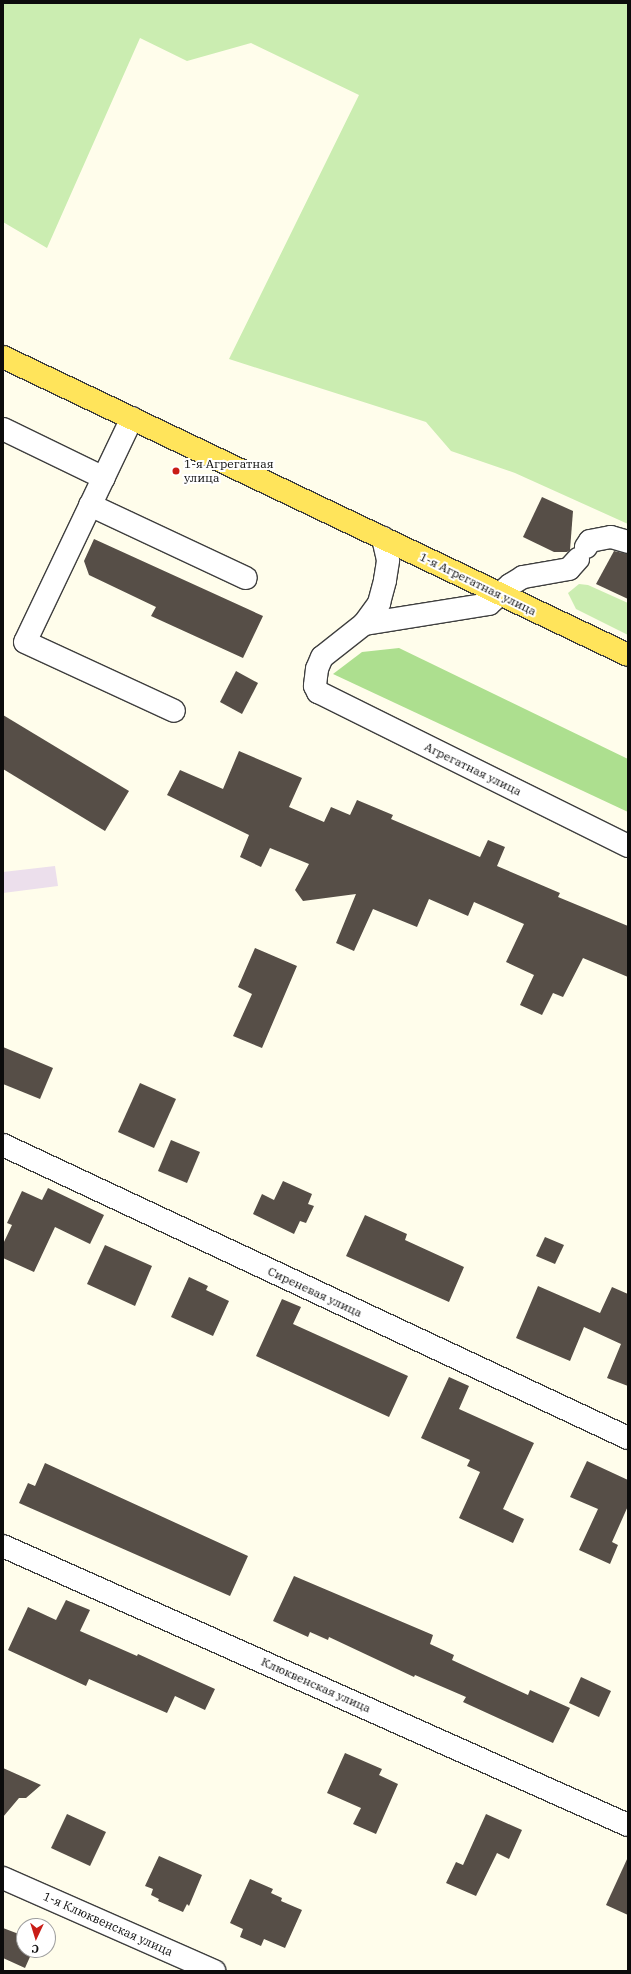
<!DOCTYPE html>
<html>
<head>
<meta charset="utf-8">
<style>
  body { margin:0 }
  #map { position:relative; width:631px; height:1974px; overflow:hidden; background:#fffdeb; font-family:"IBM Plex Serif",serif }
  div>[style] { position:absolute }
  .industrial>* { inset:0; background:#ecdfec }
  .green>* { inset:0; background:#cbedb1 }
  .forest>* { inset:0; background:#addf8f }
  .building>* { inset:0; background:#564e47 }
  .roads { filter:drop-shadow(1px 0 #3f3f3f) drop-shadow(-1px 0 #3f3f3f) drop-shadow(0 1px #3f3f3f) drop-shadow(0 -1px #3f3f3f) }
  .minor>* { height:22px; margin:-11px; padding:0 11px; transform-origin:11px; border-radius:11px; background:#fff }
  .major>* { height:22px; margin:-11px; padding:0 11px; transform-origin:11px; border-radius:11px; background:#ffe45b }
  .dots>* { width:11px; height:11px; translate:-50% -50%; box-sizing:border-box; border:2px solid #fff; border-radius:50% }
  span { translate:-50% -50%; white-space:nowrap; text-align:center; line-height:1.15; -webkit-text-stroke:4px #fff; paint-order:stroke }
  .poi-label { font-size:12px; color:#0c0c0c }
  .left { translate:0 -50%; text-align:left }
  .street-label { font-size:12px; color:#0c0c0c }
  .frame { position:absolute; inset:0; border:4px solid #0c0c0c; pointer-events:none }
  .north { position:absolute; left:16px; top:1918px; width:40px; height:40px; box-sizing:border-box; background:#fff; border:1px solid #9e9e9e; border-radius:50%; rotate:184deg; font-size:11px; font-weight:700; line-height:16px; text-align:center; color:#0c0c0c }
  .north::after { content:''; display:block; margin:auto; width:14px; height:18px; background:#c91d17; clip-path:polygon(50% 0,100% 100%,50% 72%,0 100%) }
</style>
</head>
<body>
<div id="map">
  <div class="industrial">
    <i style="clip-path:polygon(55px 866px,58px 886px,3px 893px,3px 872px)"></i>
  </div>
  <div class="green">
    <i style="clip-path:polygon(3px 3px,628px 3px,628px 524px,515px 473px,451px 451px,426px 422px,229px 359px,359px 95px,251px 43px,187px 61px,140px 38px,47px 248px,3px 222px)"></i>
    <i style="clip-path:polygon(579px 584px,588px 585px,628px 603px,628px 635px,576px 609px,568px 593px)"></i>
  </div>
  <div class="forest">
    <i style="clip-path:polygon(399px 648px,628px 759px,628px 812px,333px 674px,362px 652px)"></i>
  </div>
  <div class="building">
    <i style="clip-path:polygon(542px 497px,573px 511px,570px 550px,567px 552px,554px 552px,523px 537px)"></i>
    <i style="clip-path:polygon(94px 539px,263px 616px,243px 658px,151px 616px,156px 607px,89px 575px,84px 561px)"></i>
    <i style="clip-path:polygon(614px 551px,628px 554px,628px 599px,596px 584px)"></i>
    <i style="clip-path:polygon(236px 671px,258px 683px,242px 714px,220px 702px)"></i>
    <i style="clip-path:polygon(3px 715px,129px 791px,105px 831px,3px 769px)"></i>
    <i style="clip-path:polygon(239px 751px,302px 778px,289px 807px,324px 822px,331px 807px,350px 815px,357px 800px,393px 815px,391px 819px,480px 857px,488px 840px,505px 847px,497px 866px,560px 893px,558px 897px,628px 926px,628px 977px,583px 958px,563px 997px,553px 993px,542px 1015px,520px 1005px,534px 975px,506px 962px,524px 924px,474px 902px,468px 916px,429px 899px,417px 927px,373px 909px,354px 951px,336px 943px,356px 894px,303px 901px,295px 890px,309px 864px,270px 848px,261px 867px,240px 857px,249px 835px,167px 795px,180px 770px,223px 789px)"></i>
    <i style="clip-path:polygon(255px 948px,297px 966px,262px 1048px,233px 1036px,252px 994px,238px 987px)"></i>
    <i style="clip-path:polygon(3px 1047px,53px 1068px,40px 1099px,3px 1084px)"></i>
    <i style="clip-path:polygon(140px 1083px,176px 1099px,154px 1148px,118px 1132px)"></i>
    <i style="clip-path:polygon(171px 1140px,200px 1152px,187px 1183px,158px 1171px)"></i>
    <i style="clip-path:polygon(283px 1181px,312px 1194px,308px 1204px,314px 1206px,306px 1223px,300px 1221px,294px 1234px,253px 1214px,262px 1194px,274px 1200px)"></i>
    <i style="clip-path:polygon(48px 1188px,104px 1215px,90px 1244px,55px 1227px,34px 1272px,3px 1258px,3px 1244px,12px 1225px,7px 1223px,22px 1191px,42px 1200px)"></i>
    <i style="clip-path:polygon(365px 1215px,407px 1234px,405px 1240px,464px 1267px,449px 1302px,346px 1256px)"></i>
    <i style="clip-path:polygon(545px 1237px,564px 1245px,555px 1264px,536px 1256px)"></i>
    <i style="clip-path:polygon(105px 1245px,152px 1266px,135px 1306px,87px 1284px)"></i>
    <i style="clip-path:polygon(189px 1277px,208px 1286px,206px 1290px,229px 1301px,213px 1336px,171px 1317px)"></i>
    <i style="clip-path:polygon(538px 1286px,600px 1313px,612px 1287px,628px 1294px,628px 1386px,607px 1378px,621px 1344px,584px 1327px,570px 1361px,516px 1338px)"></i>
    <i style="clip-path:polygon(282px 1299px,301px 1307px,293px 1324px,408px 1376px,389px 1417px,256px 1356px)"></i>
    <i style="clip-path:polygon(449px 1377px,469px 1386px,459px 1409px,534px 1443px,503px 1509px,524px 1519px,513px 1543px,459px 1518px,480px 1472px,467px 1466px,470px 1460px,421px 1438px)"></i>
    <i style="clip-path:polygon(587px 1461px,628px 1480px,628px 1506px,612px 1542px,618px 1545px,610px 1564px,579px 1550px,598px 1509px,570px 1497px)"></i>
    <i style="clip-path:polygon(45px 1463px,248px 1556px,230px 1596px,19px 1503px,28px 1483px,35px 1486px)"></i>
    <i style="clip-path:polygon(294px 1576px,433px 1635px,430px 1644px,454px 1655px,452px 1660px,528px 1695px,530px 1690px,570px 1708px,553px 1743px,463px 1702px,466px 1697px,415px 1675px,414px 1677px,329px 1637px,328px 1640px,310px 1632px,308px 1637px,273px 1621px)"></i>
    <i style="clip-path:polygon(66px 1600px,90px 1610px,80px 1631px,137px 1656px,138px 1654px,215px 1689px,205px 1710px,175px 1696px,167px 1713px,89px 1679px,86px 1686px,8px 1650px,28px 1607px,56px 1620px)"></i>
    <i style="clip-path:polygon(581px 1677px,611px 1691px,599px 1717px,569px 1703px)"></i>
    <i style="clip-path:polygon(345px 1753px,382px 1769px,379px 1775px,398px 1784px,376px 1834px,353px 1824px,361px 1808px,327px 1793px)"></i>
    <i style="clip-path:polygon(3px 1768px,41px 1785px,26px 1798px,19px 1798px,3px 1817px)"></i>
    <i style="clip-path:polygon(67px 1814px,106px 1832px,90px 1866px,51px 1848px)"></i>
    <i style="clip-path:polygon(486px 1814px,522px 1830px,509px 1859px,497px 1853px,476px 1896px,446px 1883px,456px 1862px,463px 1865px)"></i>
    <i style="clip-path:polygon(159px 1856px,202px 1875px,189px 1906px,187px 1904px,183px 1912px,158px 1901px,159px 1899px,151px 1895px,153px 1889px,145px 1886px)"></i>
    <i style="clip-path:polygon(628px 1857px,628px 1915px,606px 1905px)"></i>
    <i style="clip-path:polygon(250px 1879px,273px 1889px,271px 1893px,282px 1898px,281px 1901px,302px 1910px,285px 1948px,264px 1939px,261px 1946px,240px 1937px,243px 1929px,230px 1923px)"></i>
    <i style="clip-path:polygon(3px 1928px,24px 1936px,24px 1950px,33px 1950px,25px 1968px,3px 1958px)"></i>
  </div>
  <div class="roads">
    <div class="minor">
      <i style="left:132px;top:418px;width:248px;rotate:115.5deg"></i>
      <i style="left:25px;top:642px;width:164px;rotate:24.8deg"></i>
      <i style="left:3px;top:429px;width:112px;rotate:25.9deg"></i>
      <i style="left:90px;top:505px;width:172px;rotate:25.1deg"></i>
      <i style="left:586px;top:547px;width:7px;rotate:-56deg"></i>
      <i style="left:590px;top:541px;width:21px;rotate:-11deg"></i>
      <i style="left:611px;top:537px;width:18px;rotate:16deg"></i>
      <i style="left:578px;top:559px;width:13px;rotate:132deg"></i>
      <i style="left:569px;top:569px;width:47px;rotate:170.1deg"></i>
      <i style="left:523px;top:577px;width:15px;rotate:148deg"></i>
      <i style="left:510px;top:585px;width:28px;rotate:138deg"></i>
      <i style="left:489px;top:604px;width:127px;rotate:170.9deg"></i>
      <i style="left:364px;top:624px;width:53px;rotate:141.8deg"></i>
      <i style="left:322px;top:657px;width:13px;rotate:113deg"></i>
      <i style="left:317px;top:669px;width:17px;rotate:97deg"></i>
      <i style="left:315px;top:686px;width:7px;rotate:63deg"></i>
      <i style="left:318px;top:692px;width:346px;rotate:26.4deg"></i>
      <i style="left:364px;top:624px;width:26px;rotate:-54deg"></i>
      <i style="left:379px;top:603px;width:24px;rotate:-75deg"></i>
      <i style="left:385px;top:580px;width:20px;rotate:-81deg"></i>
      <i style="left:388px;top:560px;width:23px;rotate:-103deg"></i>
      <i style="left:3px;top:1145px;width:690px;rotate:25.12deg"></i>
      <i style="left:3px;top:1546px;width:684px;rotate:24.06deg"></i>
      <i style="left:3px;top:1878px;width:231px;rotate:23.8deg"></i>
    </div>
    <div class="major">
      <i style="left:3px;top:357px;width:692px;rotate:25.49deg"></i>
    </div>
  </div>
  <div class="dots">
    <i style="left:176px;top:471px;background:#c91d17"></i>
  </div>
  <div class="poi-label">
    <span class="left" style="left:184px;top:471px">1-я Агрегатная<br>улица</span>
  </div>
  <div class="street-label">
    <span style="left:478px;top:584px;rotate:26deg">1-я Агрегатная улица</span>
    <span style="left:473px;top:769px;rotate:26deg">Агрегатная улица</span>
    <span style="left:315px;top:1292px;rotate:25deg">Сиреневая улица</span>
    <span style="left:316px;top:1685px;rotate:24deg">Клюквенская улица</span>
    <span style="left:108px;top:1924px;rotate:24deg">1-я Клюквенская улица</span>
  </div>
  <div class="frame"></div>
  <div class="north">С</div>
</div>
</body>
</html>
